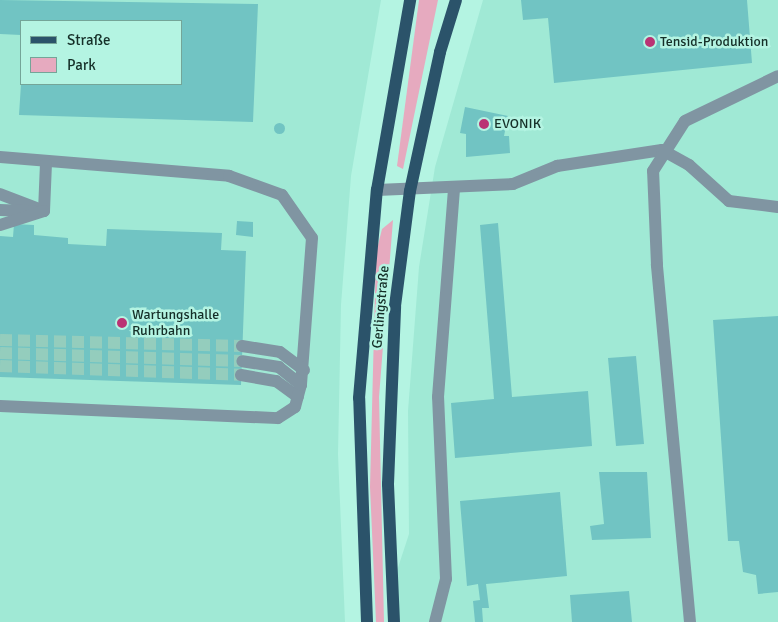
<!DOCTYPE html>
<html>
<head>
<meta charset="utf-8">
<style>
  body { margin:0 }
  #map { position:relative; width:778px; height:622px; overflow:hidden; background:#b4f4e2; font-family:Signika,sans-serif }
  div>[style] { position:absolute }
  .built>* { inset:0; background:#a0e9d5 }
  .green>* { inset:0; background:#e6aabf }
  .building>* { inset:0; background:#71c4c3 }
  .round { border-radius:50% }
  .minor-tunnel>* { height:12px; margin-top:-6px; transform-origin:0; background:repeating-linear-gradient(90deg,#94cdbd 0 12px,transparent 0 18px) }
  .minor>* { height:12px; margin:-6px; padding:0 6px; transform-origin:6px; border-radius:6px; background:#8095a2 }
  .major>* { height:12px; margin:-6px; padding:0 6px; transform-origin:6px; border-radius:6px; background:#2b536a }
  .dots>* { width:14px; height:14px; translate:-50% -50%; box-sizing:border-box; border:2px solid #b4f4e2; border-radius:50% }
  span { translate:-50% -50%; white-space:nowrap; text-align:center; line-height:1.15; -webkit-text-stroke:5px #b4f4e2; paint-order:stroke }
  .poi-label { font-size:14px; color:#152f28 }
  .left { translate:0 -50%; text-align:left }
  .street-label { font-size:14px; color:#152f28 }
  .legend { position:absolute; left:20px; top:20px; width:162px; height:65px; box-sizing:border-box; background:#b4f4e2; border:1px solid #74a598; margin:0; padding:6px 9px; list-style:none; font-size:15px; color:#152f28 }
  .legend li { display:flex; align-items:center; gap:10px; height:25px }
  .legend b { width:25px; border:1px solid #74a598 }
</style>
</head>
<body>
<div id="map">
  <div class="built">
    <i style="clip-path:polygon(evenodd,0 0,381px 0,351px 176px,341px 305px,338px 454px,345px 622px,0 622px,0 0,21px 21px,181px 21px,181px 84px,21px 84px,21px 21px)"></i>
    <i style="clip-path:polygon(483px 0,778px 0,778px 622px,394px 622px,392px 586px,409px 534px,408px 411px,419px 267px,435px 167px)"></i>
  </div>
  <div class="green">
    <i style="clip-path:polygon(419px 0,438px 0,403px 169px,397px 166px)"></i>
    <i style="clip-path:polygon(393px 220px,379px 397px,384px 622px,376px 622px,370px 487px,376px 253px,382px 229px)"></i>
  </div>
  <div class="building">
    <i style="clip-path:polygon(0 0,258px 4px,253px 122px,19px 115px,21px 84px,181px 84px,181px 21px,21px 21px,21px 35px,0 34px)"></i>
    <i style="clip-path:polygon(521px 0,747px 0,752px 63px,554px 83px,548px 18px,523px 20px)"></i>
    <i style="clip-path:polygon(465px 107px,508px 116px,504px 136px,509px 136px,510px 153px,466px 157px,466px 134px,460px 133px)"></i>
    <i class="round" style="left:273.5px;top:122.5px;width:11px;height:11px"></i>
    <i style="clip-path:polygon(237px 221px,253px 222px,253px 237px,236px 235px)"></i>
    <i style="clip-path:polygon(498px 223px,512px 397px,588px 391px,592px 446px,455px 458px,451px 403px,494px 399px,480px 225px)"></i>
    <i style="clip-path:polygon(14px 224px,34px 225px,34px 235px,68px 238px,68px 244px,106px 246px,107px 229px,222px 233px,221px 250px,246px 251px,241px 385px,0 377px,0 236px,13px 237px)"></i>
    <i style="clip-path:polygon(778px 316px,778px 592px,758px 594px,756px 575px,743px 572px,739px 541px,728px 541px,713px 320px)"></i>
    <i style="clip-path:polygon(636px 356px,644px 444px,616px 446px,608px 358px)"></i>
    <i style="clip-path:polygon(599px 472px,647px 472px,651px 538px,592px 540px,590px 526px,604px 524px)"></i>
    <i style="clip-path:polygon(560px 492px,567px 576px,486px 584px,489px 608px,482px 608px,483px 622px,475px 622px,473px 601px,480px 600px,478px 584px,467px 586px,460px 501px)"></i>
    <i style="clip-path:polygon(629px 591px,632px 622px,572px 622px,570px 595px)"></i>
  </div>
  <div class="minor-tunnel">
    <i style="left:0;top:340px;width:242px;rotate:1.4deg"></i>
    <i style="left:0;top:353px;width:242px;rotate:1.9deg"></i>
    <i style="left:0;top:366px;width:241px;rotate:2.1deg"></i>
  </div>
  <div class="minor">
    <i style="left:0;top:157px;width:230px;rotate:4.7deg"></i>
    <i style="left:229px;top:176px;width:56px;rotate:19.7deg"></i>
    <i style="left:282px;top:195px;width:52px;rotate:55.1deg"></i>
    <i style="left:312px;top:238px;width:147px;rotate:94.3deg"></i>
    <i style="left:377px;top:190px;width:136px;rotate:-2.5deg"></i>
    <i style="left:513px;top:184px;width:48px;rotate:-22.2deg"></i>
    <i style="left:557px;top:166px;width:106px;rotate:-8.7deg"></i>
    <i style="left:662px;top:150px;width:31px;rotate:29deg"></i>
    <i style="left:689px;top:165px;width:54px;rotate:42deg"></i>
    <i style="left:729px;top:201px;width:49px;rotate:7deg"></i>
    <i style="left:0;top:194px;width:47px;rotate:21.1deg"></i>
    <i style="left:0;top:210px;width:34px;rotate:2deg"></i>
    <i style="left:44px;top:211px;width:47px;rotate:-87.6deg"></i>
    <i style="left:0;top:225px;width:46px;rotate:-17.7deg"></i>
    <i style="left:242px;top:346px;width:38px;rotate:9deg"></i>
    <i style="left:280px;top:352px;width:30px;rotate:37deg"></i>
    <i style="left:241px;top:375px;width:36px;rotate:10deg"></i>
    <i style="left:276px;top:381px;width:27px;rotate:36deg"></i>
    <i style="left:0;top:406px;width:278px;rotate:2.5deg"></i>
    <i style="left:278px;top:418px;width:20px;rotate:-33deg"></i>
    <i style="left:295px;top:407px;width:23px;rotate:-75deg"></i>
    <i style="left:301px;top:385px;width:28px;rotate:-141deg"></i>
    <i style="left:279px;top:367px;width:37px;rotate:-171deg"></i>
    <i style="left:435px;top:622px;width:44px;rotate:-75.7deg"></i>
    <i style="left:446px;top:579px;width:182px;rotate:-92.5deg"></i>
    <i style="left:438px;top:397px;width:210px;rotate:-85.6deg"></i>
    <i style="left:690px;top:622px;width:359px;rotate:-95.3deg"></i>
    <i style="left:657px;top:265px;width:94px;rotate:-92.4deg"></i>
    <i style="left:653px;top:171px;width:59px;rotate:-57.4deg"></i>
    <i style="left:685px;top:121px;width:103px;rotate:-25.8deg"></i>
  </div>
  <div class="major">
    <i style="left:367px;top:622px;width:224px;rotate:-92deg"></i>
    <i style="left:359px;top:398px;width:209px;rotate:-85.1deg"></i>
    <i style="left:377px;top:190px;width:193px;rotate:-80.1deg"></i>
    <i style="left:394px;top:622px;width:138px;rotate:-92.5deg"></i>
    <i style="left:388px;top:484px;width:178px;rotate:-87.7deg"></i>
    <i style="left:395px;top:306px;width:116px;rotate:-82.6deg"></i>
    <i style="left:410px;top:191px;width:142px;rotate:-77.8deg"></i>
    <i style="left:440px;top:52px;width:54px;rotate:-72.9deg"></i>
  </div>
  <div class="dots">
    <i style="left:650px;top:42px;background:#ba3374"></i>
    <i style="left:484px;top:124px;background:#ba3374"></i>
    <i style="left:122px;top:323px;background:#ba3374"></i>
  </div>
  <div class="poi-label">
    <span class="left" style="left:660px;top:42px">Tensid-Produktion</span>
    <span class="left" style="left:494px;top:124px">EVONIK</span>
    <span class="left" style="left:132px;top:323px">Wartungshalle<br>Ruhrbahn</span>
  </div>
  <div class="street-label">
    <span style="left:381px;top:307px;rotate:-85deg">Gerlingstraße</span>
  </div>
  <ul class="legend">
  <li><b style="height:6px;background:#2b536a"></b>Straße</li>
  <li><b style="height:14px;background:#e6aabf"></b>Park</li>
  </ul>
</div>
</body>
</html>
